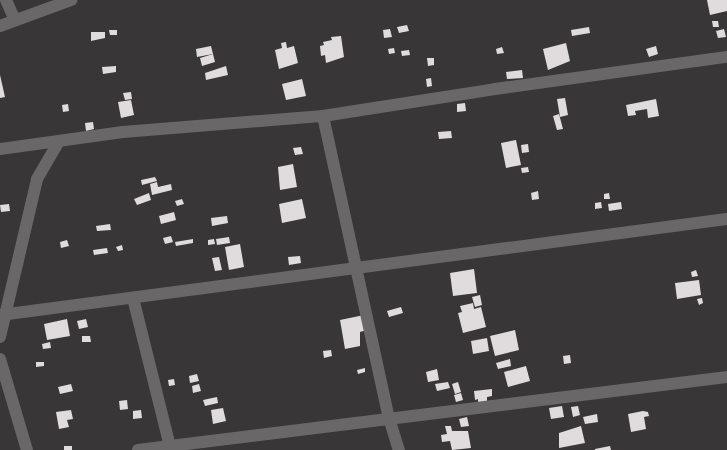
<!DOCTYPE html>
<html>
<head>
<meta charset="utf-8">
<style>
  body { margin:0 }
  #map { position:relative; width:727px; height:450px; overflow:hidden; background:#383637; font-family:"Source Sans 3",sans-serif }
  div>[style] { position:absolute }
  .building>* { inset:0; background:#e0dcde }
  .minor>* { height:12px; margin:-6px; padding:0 6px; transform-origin:6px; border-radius:6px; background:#6a6769 }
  span { translate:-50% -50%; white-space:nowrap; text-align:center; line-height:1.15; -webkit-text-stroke:4px #1f1e1e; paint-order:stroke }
</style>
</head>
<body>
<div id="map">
  <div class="building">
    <i style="clip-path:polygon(707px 0,727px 0,727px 11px,710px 15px)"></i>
    <i style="clip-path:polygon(712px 21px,718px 21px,719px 27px,713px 27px)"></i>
    <i style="clip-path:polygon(407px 25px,409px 31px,399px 33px,397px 27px)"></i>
    <i style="clip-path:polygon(589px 27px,590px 33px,572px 36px,571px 30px)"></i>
    <i style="clip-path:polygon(390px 29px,392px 37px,384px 38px,383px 30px)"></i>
    <i style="clip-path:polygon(724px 29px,726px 37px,718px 38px,716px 31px)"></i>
    <i style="clip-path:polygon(109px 30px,117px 30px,117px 35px,110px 35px)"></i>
    <i style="clip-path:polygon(91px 32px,105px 32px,105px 38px,91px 41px)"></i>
    <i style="clip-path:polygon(341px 36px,344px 57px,326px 63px,325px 55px,321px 56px,320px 46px,324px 45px,323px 42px,332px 40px,331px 37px)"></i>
    <i style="clip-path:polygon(286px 42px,287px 48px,294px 46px,298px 63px,279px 69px,275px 50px,282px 48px,281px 43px)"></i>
    <i style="clip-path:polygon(566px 43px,570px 61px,548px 70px,543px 49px)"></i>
    <i style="clip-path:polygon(211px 46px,213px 54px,197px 57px,196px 49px)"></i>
    <i style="clip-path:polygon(656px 46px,658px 54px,649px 57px,646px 49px)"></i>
    <i style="clip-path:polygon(502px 47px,504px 53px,497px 54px,496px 49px)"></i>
    <i style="clip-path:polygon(394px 48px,395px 53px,389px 54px,388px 49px)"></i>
    <i style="clip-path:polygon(409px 50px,410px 55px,402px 56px,401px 51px)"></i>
    <i style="clip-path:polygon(213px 54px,215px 62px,202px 66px,200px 58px)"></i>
    <i style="clip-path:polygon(427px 58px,434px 58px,434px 65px,428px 66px)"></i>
    <i style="clip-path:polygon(116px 66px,116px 72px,103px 74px,102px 67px)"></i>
    <i style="clip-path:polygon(226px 66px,228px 75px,206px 80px,205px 73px)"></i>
    <i style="clip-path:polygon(522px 70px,523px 78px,507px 79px,506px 72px)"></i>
    <i style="clip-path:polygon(0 75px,5px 97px,0 98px)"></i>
    <i style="clip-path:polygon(431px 78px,432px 86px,427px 87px,426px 79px)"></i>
    <i style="clip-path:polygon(302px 79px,306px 96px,286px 100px,282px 84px)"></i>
    <i style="clip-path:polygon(131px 92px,132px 99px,125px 100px,123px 93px)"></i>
    <i style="clip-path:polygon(565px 98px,568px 115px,560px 117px,557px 99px)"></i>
    <i style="clip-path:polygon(656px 99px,659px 116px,648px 118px,647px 109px,635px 111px,636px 115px,628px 116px,626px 105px)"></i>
    <i style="clip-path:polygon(131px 100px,134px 115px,121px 118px,118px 102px)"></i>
    <i style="clip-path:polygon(465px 103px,466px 111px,457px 112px,457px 104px)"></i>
    <i style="clip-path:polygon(68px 104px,69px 111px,63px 112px,62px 105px)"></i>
    <i style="clip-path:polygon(559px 114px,563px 129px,557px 130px,553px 116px)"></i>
    <i style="clip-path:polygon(93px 122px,94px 129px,86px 131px,85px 123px)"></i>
    <i style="clip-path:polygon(451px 131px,452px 138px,439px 139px,438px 132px)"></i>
    <i style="clip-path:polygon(516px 140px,521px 165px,506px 168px,501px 143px)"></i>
    <i style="clip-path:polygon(528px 144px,529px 152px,522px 153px,521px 145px)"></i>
    <i style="clip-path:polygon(301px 147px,303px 154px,295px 155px,293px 148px)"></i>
    <i style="clip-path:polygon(293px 164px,297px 187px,280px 190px,278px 167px)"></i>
    <i style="clip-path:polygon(528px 167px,529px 172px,522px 173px,521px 168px)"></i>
    <i style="clip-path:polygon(155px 177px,157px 181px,142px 185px,141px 180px)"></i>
    <i style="clip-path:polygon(157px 182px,158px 187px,171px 184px,172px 190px,152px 195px,150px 184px)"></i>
    <i style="clip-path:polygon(538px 191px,539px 199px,532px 200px,531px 193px)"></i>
    <i style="clip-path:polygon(149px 193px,151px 200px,137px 205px,134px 199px)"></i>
    <i style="clip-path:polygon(609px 193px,610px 199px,604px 199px,604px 194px)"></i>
    <i style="clip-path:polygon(182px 199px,184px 204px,177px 206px,175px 201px)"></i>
    <i style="clip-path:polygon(302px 199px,306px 218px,282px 223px,279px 204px)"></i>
    <i style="clip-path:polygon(601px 202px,602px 208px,595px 209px,595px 203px)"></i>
    <i style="clip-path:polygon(621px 202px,622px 209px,609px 211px,608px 204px)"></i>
    <i style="clip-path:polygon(9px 204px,10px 211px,1px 212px,0 205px)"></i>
    <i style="clip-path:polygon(174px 212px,176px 220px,161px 224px,159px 216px)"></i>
    <i style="clip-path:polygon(227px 216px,228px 223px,212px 226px,211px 218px)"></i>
    <i style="clip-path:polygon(110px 224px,111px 230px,97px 231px,96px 226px)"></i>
    <i style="clip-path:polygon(171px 236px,173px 242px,165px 244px,163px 238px)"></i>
    <i style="clip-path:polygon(229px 237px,230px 243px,217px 245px,216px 239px)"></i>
    <i style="clip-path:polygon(193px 239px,193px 243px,176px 246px,175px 242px)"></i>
    <i style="clip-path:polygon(214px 239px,215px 244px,208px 245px,208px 240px)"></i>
    <i style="clip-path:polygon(67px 240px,69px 246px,61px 248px,60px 242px)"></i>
    <i style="clip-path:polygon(240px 244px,244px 267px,229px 270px,225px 247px)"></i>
    <i style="clip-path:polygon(122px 245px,123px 250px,118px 251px,116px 247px)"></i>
    <i style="clip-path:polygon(107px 248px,108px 253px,94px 255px,93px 250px)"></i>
    <i style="clip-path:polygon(300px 256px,301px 263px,289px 265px,288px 257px)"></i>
    <i style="clip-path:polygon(219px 257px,222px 270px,215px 271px,212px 258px)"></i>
    <i style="clip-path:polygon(474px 269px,477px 293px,453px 296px,450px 273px)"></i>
    <i style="clip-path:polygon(696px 270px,698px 276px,692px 277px,691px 272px)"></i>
    <i style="clip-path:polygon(699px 280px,701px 295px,677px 299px,675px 283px)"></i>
    <i style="clip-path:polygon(480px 295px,482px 305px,475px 307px,472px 297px)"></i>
    <i style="clip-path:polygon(702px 298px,703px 303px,699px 305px,697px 299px)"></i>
    <i style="clip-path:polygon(473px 303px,474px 309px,481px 307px,486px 327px,463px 333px,458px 313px,462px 312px,460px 306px)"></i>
    <i style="clip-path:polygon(401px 307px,403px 313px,389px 317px,387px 311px)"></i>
    <i style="clip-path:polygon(364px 315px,367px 330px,360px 332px,360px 346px,345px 349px,340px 320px)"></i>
    <i style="clip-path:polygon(67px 319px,70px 336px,47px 340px,44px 324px)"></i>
    <i style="clip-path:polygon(86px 319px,88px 327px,79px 329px,77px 321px)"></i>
    <i style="clip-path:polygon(515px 330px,519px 350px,495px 356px,490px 336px)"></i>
    <i style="clip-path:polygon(82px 336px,90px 336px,91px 342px,82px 342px)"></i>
    <i style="clip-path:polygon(487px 338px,489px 351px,473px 354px,471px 341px)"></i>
    <i style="clip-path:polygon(50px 342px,51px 348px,43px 349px,42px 344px)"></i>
    <i style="clip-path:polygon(331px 350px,332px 356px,324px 358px,323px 351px)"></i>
    <i style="clip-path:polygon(570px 355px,571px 363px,564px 364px,563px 356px)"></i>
    <i style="clip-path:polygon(510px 359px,511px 366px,498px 369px,496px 363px)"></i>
    <i style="clip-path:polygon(36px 362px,44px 362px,44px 366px,36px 367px)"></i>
    <i style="clip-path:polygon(526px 366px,530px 381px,508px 387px,504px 372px)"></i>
    <i style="clip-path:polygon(365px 368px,365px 372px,358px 374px,357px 370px)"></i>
    <i style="clip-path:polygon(437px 369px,439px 380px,428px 382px,426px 372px)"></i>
    <i style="clip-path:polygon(197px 374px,199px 381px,190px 383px,189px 376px)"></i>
    <i style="clip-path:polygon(174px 379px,175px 385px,169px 386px,168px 380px)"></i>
    <i style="clip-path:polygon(448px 382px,450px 388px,437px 391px,435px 384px)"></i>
    <i style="clip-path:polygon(458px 382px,461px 392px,455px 394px,452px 384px)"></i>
    <i style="clip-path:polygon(71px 384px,73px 391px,60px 394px,58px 387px)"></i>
    <i style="clip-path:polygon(199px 384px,201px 391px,193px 393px,192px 386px)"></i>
    <i style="clip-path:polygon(492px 389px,492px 396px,487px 397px,487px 402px,478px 403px,478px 399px,475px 400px,474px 391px)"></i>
    <i style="clip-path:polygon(461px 393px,463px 400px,456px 402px,454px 395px)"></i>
    <i style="clip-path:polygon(217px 397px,218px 403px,205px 406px,203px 400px)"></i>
    <i style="clip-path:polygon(127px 400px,128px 409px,120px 410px,119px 401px)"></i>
    <i style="clip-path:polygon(562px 406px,564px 417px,551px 419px,549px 408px)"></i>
    <i style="clip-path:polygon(578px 406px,580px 415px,573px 417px,571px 407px)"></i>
    <i style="clip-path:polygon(223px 408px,226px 421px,213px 424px,211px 410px)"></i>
    <i style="clip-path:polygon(71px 410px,73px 419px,67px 420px,69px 427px,59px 429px,56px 412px)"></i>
    <i style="clip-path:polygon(141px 410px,142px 418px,133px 419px,133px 411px)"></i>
    <i style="clip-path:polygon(643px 411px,648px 412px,649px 416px,644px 417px,646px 429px,631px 432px,628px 414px)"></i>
    <i style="clip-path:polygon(597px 414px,598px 422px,585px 424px,583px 417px)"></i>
    <i style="clip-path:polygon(467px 417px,469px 426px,461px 427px,459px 419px)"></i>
    <i style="clip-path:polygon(445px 426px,451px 426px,452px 431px,468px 431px,471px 448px,452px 450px,450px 441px,442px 442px,441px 435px,447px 434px)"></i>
    <i style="clip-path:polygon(581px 426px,585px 443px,559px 448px,559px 433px)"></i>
    <i style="clip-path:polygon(64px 446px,72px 446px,72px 450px,64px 450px)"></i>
    <i style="clip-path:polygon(610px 446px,611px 450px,595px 450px,595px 449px)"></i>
  </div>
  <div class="minor">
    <i style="left:6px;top:0;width:22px;rotate:66deg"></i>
    <i style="left:0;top:26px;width:76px;rotate:-20.1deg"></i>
    <i style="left:323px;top:116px;width:309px;rotate:77.7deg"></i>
    <i style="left:389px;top:418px;width:34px;rotate:73deg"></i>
    <i style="left:0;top:149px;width:124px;rotate:-7.9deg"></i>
    <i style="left:123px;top:132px;width:201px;rotate:-4.6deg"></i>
    <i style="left:323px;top:116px;width:174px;rotate:-8.9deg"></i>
    <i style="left:495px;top:89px;width:234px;rotate:-7.9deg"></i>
    <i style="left:133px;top:298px;width:157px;rotate:76deg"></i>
    <i style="left:0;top:315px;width:733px;rotate:-7.52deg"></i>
    <i style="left:0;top:337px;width:162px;rotate:-76.8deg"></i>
    <i style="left:37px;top:179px;width:44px;rotate:-59.9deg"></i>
    <i style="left:0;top:359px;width:95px;rotate:73.5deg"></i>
    <i style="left:138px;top:450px;width:594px;rotate:-7.07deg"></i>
  </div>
</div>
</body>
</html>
